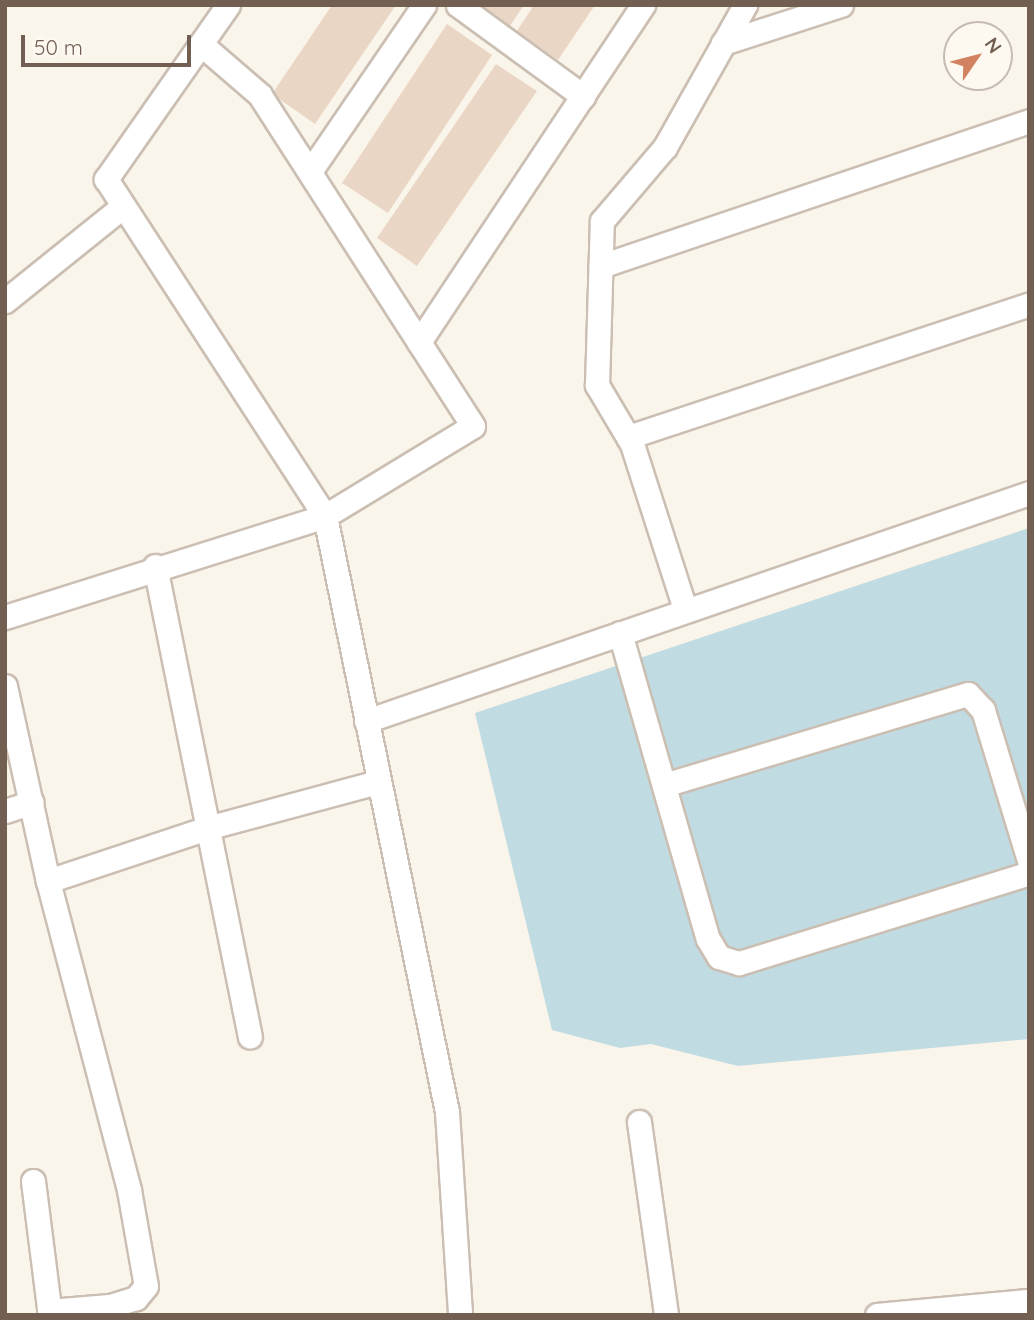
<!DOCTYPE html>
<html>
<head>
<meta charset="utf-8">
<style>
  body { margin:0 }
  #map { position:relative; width:1034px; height:1320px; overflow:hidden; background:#faf5eb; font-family:Quicksand,sans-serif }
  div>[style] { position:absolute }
  .water>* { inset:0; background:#c1dbe2 }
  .building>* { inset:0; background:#ead6c4 }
  .roads { filter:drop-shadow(2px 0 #cbbeb2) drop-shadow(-2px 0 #cbbeb2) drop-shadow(0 2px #cbbeb2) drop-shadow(0 -2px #cbbeb2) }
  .minor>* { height:23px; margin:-11.5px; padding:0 11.5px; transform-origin:11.5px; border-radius:11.5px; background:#fff }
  span { translate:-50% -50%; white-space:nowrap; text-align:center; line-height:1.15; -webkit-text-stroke:5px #fdf9f1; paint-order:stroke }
  .frame { position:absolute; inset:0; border:7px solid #725f51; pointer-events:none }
  .north { position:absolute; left:943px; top:21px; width:70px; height:70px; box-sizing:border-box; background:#fdf9f1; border:2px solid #c5bbb1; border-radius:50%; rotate:55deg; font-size:19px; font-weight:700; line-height:28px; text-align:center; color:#725f51 }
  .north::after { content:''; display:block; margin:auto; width:24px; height:32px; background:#d38261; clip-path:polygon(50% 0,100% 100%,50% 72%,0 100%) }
  .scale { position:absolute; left:21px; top:35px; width:170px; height:32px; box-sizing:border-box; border:4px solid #725f51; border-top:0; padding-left:9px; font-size:21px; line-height:24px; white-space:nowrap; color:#725f51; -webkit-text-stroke:5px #fdf9f1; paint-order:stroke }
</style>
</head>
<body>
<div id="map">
  <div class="water">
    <i style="clip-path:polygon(1029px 528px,1029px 1039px,738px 1066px,651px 1044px,620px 1048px,552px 1030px,475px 713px)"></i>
  </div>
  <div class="building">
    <i style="clip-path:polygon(332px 5px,396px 5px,315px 124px,272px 94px)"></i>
    <i style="clip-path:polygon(480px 5px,524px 5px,510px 26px)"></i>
    <i style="clip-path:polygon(534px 5px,595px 5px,558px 60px,517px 31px)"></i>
    <i style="clip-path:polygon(447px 24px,492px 55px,388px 213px,342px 183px)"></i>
    <i style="clip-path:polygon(496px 64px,537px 91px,417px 266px,377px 238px)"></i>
  </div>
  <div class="roads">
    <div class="minor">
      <i style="left:228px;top:5px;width:213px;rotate:125deg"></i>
      <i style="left:106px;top:179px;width:402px;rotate:57deg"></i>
      <i style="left:325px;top:516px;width:608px;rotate:78.43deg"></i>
      <i style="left:447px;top:1112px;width:203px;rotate:86.3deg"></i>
      <i style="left:458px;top:5px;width:155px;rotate:36.1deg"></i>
      <i style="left:723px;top:43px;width:124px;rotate:-17.9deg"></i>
      <i style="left:311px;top:170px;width:200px;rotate:-55.6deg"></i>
      <i style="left:601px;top:266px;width:452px;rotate:-18.7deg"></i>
      <i style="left:5px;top:301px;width:151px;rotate:-38.8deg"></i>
      <i style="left:419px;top:342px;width:405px;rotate:-56.4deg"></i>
      <i style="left:628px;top:437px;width:422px;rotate:-18.3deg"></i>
      <i style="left:155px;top:566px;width:480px;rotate:78.6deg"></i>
      <i style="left:685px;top:609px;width:173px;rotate:-107.8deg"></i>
      <i style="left:632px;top:444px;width:69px;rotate:-120.7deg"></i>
      <i style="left:597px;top:385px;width:164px;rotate:-88.3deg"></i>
      <i style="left:602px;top:221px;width:97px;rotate:-49.6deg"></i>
      <i style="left:665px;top:147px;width:163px;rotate:-60.6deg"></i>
      <i style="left:5px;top:617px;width:336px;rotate:-17.5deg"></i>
      <i style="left:325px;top:516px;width:173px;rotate:-31.3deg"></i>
      <i style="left:473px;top:426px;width:394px;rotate:-122.8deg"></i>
      <i style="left:260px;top:95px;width:77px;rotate:-139.2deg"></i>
      <i style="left:620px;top:633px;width:318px;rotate:74deg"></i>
      <i style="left:708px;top:939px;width:21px;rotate:59deg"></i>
      <i style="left:719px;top:957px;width:21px;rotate:17deg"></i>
      <i style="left:739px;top:963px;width:304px;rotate:-17.2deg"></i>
      <i style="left:5px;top:686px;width:200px;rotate:77.6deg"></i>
      <i style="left:48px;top:881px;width:319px;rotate:75.3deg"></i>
      <i style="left:129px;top:1190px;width:97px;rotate:80deg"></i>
      <i style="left:146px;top:1286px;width:16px;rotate:130deg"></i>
      <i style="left:136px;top:1298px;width:28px;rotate:163deg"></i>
      <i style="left:109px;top:1306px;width:60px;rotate:175.2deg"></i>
      <i style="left:366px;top:721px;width:701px;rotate:-18.98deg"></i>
      <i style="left:664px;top:785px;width:317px;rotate:-16.7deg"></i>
      <i style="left:968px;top:694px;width:22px;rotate:47deg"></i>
      <i style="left:983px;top:710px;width:157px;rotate:73deg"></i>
      <i style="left:5px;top:811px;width:28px;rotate:-18deg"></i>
      <i style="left:48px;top:881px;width:168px;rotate:-18.4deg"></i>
      <i style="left:207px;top:828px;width:177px;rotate:-15.1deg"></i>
      <i style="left:639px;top:1122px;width:195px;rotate:82deg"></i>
      <i style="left:33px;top:1181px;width:135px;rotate:82.8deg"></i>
      <i style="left:877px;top:1315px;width:153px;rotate:-5.3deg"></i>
    </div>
  </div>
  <div class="frame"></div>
  <div class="north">N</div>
  <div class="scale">50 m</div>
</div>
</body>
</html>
